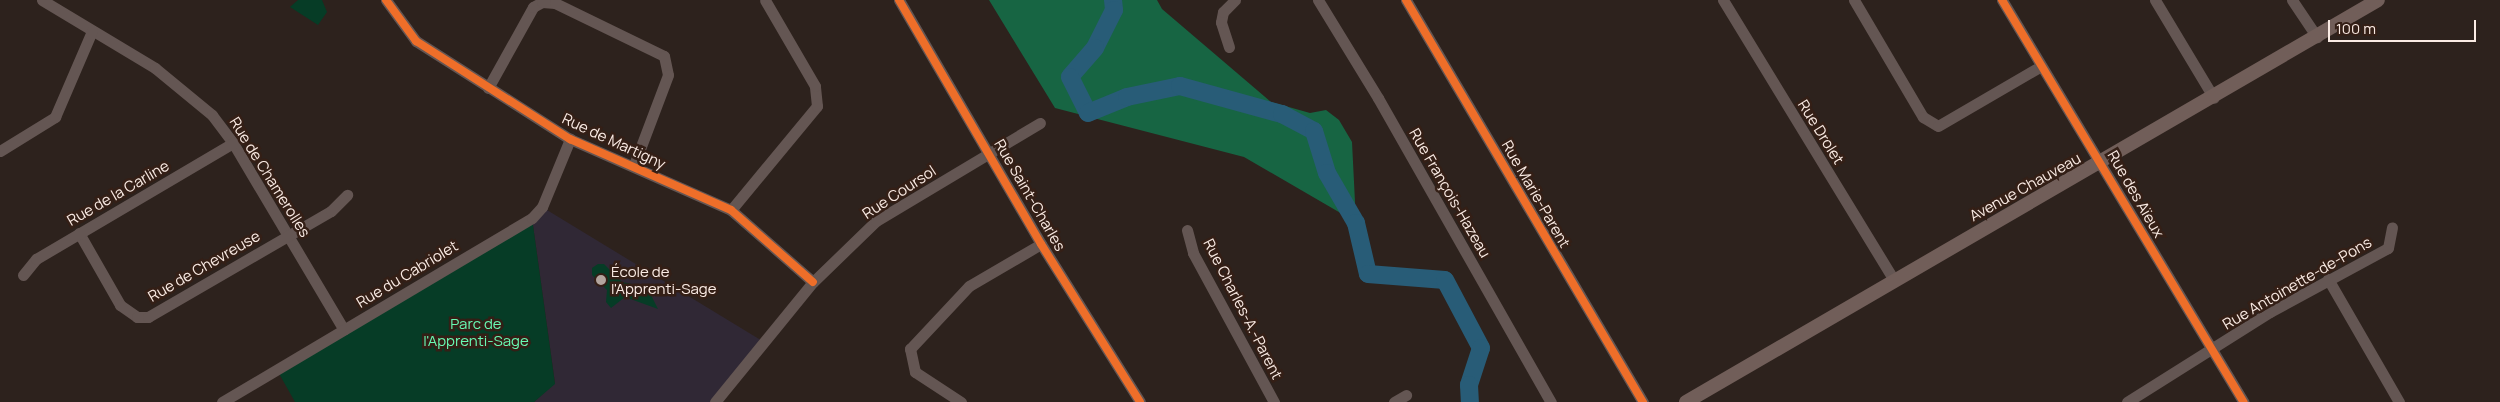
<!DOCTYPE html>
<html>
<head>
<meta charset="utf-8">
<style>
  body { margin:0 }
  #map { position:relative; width:2500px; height:402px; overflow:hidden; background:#2d221d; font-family:Manrope,sans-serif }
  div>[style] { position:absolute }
  .education>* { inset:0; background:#302835 }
  .green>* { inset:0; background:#063c26 }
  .forest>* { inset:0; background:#176543 }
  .river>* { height:18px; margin:-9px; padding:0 9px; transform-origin:9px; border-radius:9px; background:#285c77 }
  .minor>* { height:11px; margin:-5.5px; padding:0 5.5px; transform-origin:5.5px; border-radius:5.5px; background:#645653 }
  .major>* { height:14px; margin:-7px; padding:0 7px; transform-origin:7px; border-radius:7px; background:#715e59 }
  .cycleway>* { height:8px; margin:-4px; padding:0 4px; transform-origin:4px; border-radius:4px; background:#ee6e29 }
  .dots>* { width:14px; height:14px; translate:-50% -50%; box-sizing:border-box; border:2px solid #341f16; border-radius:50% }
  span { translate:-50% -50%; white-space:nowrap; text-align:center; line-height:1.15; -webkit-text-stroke:5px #341f16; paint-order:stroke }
  .street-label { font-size:15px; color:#faebe4 }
  .poi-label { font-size:15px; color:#faebe4 }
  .left { translate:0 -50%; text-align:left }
  .park-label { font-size:15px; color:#68f9b3 }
  .scale { position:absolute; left:2328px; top:20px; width:148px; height:22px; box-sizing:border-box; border:2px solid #faebe4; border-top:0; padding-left:6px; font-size:15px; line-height:18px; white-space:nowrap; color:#faebe4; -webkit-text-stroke:4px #341f16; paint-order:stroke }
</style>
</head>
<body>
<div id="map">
  <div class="education">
    <i style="clip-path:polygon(542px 207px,764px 342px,715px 402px,534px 402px,555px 383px,532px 218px)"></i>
  </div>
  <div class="green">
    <i style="clip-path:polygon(298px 0,322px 0,327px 12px,318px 25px,290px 7px)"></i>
    <i style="clip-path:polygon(532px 218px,555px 384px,534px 402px,295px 402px,277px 370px)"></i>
    <i style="clip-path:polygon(598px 264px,604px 264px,622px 282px,647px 287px,658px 309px,625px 297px,611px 308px,606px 302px,607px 290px,592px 275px,592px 268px)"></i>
  </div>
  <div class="forest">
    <i style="clip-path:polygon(989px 0,1157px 0,1162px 9px,1271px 102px,1310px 113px,1326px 110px,1339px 120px,1352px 142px,1356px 222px,1244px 157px,1055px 108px)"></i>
  </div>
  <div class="river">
    <i style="left:1113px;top:0;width:10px;rotate:84deg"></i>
    <i style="left:1114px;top:10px;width:42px;rotate:116.6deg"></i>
    <i style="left:1095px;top:48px;width:38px;rotate:131deg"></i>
    <i style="left:1070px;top:77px;width:40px;rotate:63.4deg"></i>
    <i style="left:1088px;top:113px;width:42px;rotate:-22.3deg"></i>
    <i style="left:1127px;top:97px;width:54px;rotate:-11.7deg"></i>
    <i style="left:1180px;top:86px;width:106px;rotate:15.4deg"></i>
    <i style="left:1282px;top:114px;width:36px;rotate:28deg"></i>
    <i style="left:1314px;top:131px;width:44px;rotate:72.8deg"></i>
    <i style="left:1327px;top:173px;width:58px;rotate:59.9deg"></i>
    <i style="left:1356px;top:223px;width:52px;rotate:76.8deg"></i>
    <i style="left:1368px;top:274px;width:77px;rotate:4.5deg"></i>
    <i style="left:1445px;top:280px;width:77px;rotate:62.1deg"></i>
    <i style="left:1481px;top:348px;width:39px;rotate:108deg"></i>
    <i style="left:1469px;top:385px;width:17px;rotate:87deg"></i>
  </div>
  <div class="minor">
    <i style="left:42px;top:0;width:132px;rotate:31deg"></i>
    <i style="left:155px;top:68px;width:74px;rotate:39.5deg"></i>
    <i style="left:212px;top:115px;width:35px;rotate:53deg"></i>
    <i style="left:233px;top:143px;width:217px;rotate:59.3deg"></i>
    <i style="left:386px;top:0;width:51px;rotate:53.8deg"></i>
    <i style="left:416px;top:41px;width:183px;rotate:32.5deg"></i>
    <i style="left:570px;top:139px;width:176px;rotate:23.8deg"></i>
    <i style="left:731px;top:210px;width:109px;rotate:41.3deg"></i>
    <i style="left:899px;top:0;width:282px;rotate:59.8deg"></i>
    <i style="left:1041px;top:244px;width:186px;rotate:57.9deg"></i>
    <i style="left:1318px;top:0;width:115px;rotate:58.5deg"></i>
    <i style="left:1378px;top:98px;width:350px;rotate:60.4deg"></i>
    <i style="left:1406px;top:0;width:467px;rotate:59.5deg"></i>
    <i style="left:1723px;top:0;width:327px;rotate:58.6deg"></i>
    <i style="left:1854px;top:0;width:136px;rotate:59.5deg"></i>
    <i style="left:1923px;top:117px;width:17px;rotate:31deg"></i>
    <i style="left:1938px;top:126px;width:119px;rotate:-30.2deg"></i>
    <i style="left:2002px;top:0;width:469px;rotate:59deg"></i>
    <i style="left:2155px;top:0;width:114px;rotate:59deg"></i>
    <i style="left:2292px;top:0;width:45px;rotate:56deg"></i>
    <i style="left:1229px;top:47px;width:26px;rotate:-108deg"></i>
    <i style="left:1221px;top:22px;width:10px;rotate:-79deg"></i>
    <i style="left:1223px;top:12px;width:17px;rotate:-45deg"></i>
    <i style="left:488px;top:88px;width:93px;rotate:-60.9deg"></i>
    <i style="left:533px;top:7px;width:10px;rotate:-29deg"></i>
    <i style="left:542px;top:2px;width:13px;rotate:4deg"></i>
    <i style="left:555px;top:3px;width:121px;rotate:25.9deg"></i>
    <i style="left:664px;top:56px;width:19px;rotate:78deg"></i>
    <i style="left:668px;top:75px;width:96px;rotate:110.7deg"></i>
    <i style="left:0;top:151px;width:65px;rotate:-31.7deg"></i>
    <i style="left:55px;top:117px;width:94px;rotate:-66.7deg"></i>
    <i style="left:731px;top:210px;width:135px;rotate:-50.4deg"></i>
    <i style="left:817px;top:106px;width:20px;rotate:-96deg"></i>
    <i style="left:815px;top:86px;width:99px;rotate:-120.2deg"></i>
    <i style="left:1187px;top:230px;width:24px;rotate:75deg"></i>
    <i style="left:1193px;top:253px;width:170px;rotate:61.5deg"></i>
    <i style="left:79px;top:233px;width:83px;rotate:60.3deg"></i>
    <i style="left:120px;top:305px;width:21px;rotate:35deg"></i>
    <i style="left:137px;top:317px;width:11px"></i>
    <i style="left:148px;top:317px;width:211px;rotate:-30.1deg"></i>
    <i style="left:331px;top:211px;width:23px;rotate:-45deg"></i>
    <i style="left:23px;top:275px;width:21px;rotate:-51deg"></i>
    <i style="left:36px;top:259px;width:229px;rotate:-30.5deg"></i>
    <i style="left:2328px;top:279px;width:142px;rotate:60deg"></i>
    <i style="left:222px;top:402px;width:360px;rotate:-30.7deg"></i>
    <i style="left:532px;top:218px;width:15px;rotate:-48deg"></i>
    <i style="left:542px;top:207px;width:74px;rotate:-67.6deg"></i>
    <i style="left:715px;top:402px;width:155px;rotate:-50.8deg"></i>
    <i style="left:813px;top:282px;width:88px;rotate:-44.1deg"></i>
    <i style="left:876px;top:221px;width:191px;rotate:-30.9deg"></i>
    <i style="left:961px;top:402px;width:55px;rotate:-146.9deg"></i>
    <i style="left:915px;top:372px;width:24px;rotate:-102deg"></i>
    <i style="left:910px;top:349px;width:86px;rotate:-46.9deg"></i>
    <i style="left:969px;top:286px;width:83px;rotate:-30.3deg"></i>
    <i style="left:1394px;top:402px;width:14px;rotate:-30deg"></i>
    <i style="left:2127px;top:402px;width:169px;rotate:-32.2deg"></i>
    <i style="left:2270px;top:312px;width:134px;rotate:-28.5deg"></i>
    <i style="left:2388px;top:248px;width:21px;rotate:-79deg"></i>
  </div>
  <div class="major">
    <i style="left:1686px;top:402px;width:800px;rotate:-30.15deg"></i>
  </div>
  <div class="cycleway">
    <i style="left:386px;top:0;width:51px;rotate:53.8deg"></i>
    <i style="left:416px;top:41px;width:183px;rotate:32.5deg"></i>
    <i style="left:570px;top:139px;width:176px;rotate:23.8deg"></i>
    <i style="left:731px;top:210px;width:109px;rotate:41.3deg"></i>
    <i style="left:899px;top:0;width:282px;rotate:59.8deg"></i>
    <i style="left:1041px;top:244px;width:186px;rotate:57.9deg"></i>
    <i style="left:1406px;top:0;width:467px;rotate:59.5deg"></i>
    <i style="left:2002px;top:0;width:469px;rotate:59deg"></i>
  </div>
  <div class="dots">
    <i style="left:601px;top:280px;background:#b2a59e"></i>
  </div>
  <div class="street-label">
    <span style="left:1821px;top:132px;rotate:58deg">Rue Drolet</span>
    <span style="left:614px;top:141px;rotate:25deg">Rue de Martigny</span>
    <span style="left:270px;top:177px;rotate:58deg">Rue de Chamerolles</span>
    <span style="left:2025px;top:187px;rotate:-29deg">Avenue Chauveau</span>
    <span style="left:899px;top:192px;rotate:-33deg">Rue Coursol</span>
    <span style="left:118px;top:193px;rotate:-30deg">Rue de la Carline</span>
    <span style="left:1450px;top:193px;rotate:60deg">Rue François-Hazeau</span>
    <span style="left:1536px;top:194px;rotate:60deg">Rue Marie-Parent</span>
    <span style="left:2136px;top:194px;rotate:60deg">Rue des Aïeux</span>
    <span style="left:1030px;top:195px;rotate:60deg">Rue Saint-Charles</span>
    <span style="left:204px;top:266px;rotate:-30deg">Rue de Chevreuse</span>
    <span style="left:407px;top:274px;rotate:-31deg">Rue du Cabriolet</span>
    <span style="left:2297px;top:283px;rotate:-30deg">Rue Antoinette-de-Pons</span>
    <span style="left:1243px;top:309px;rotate:63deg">Rue Charles-A.-Parent</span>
  </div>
  <div class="poi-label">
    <span class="left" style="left:611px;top:280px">École de<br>l'Apprenti-Sage</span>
  </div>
  <div class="park-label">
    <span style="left:476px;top:332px">Parc de<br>l'Apprenti-Sage</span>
  </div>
  <div class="scale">100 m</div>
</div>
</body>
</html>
